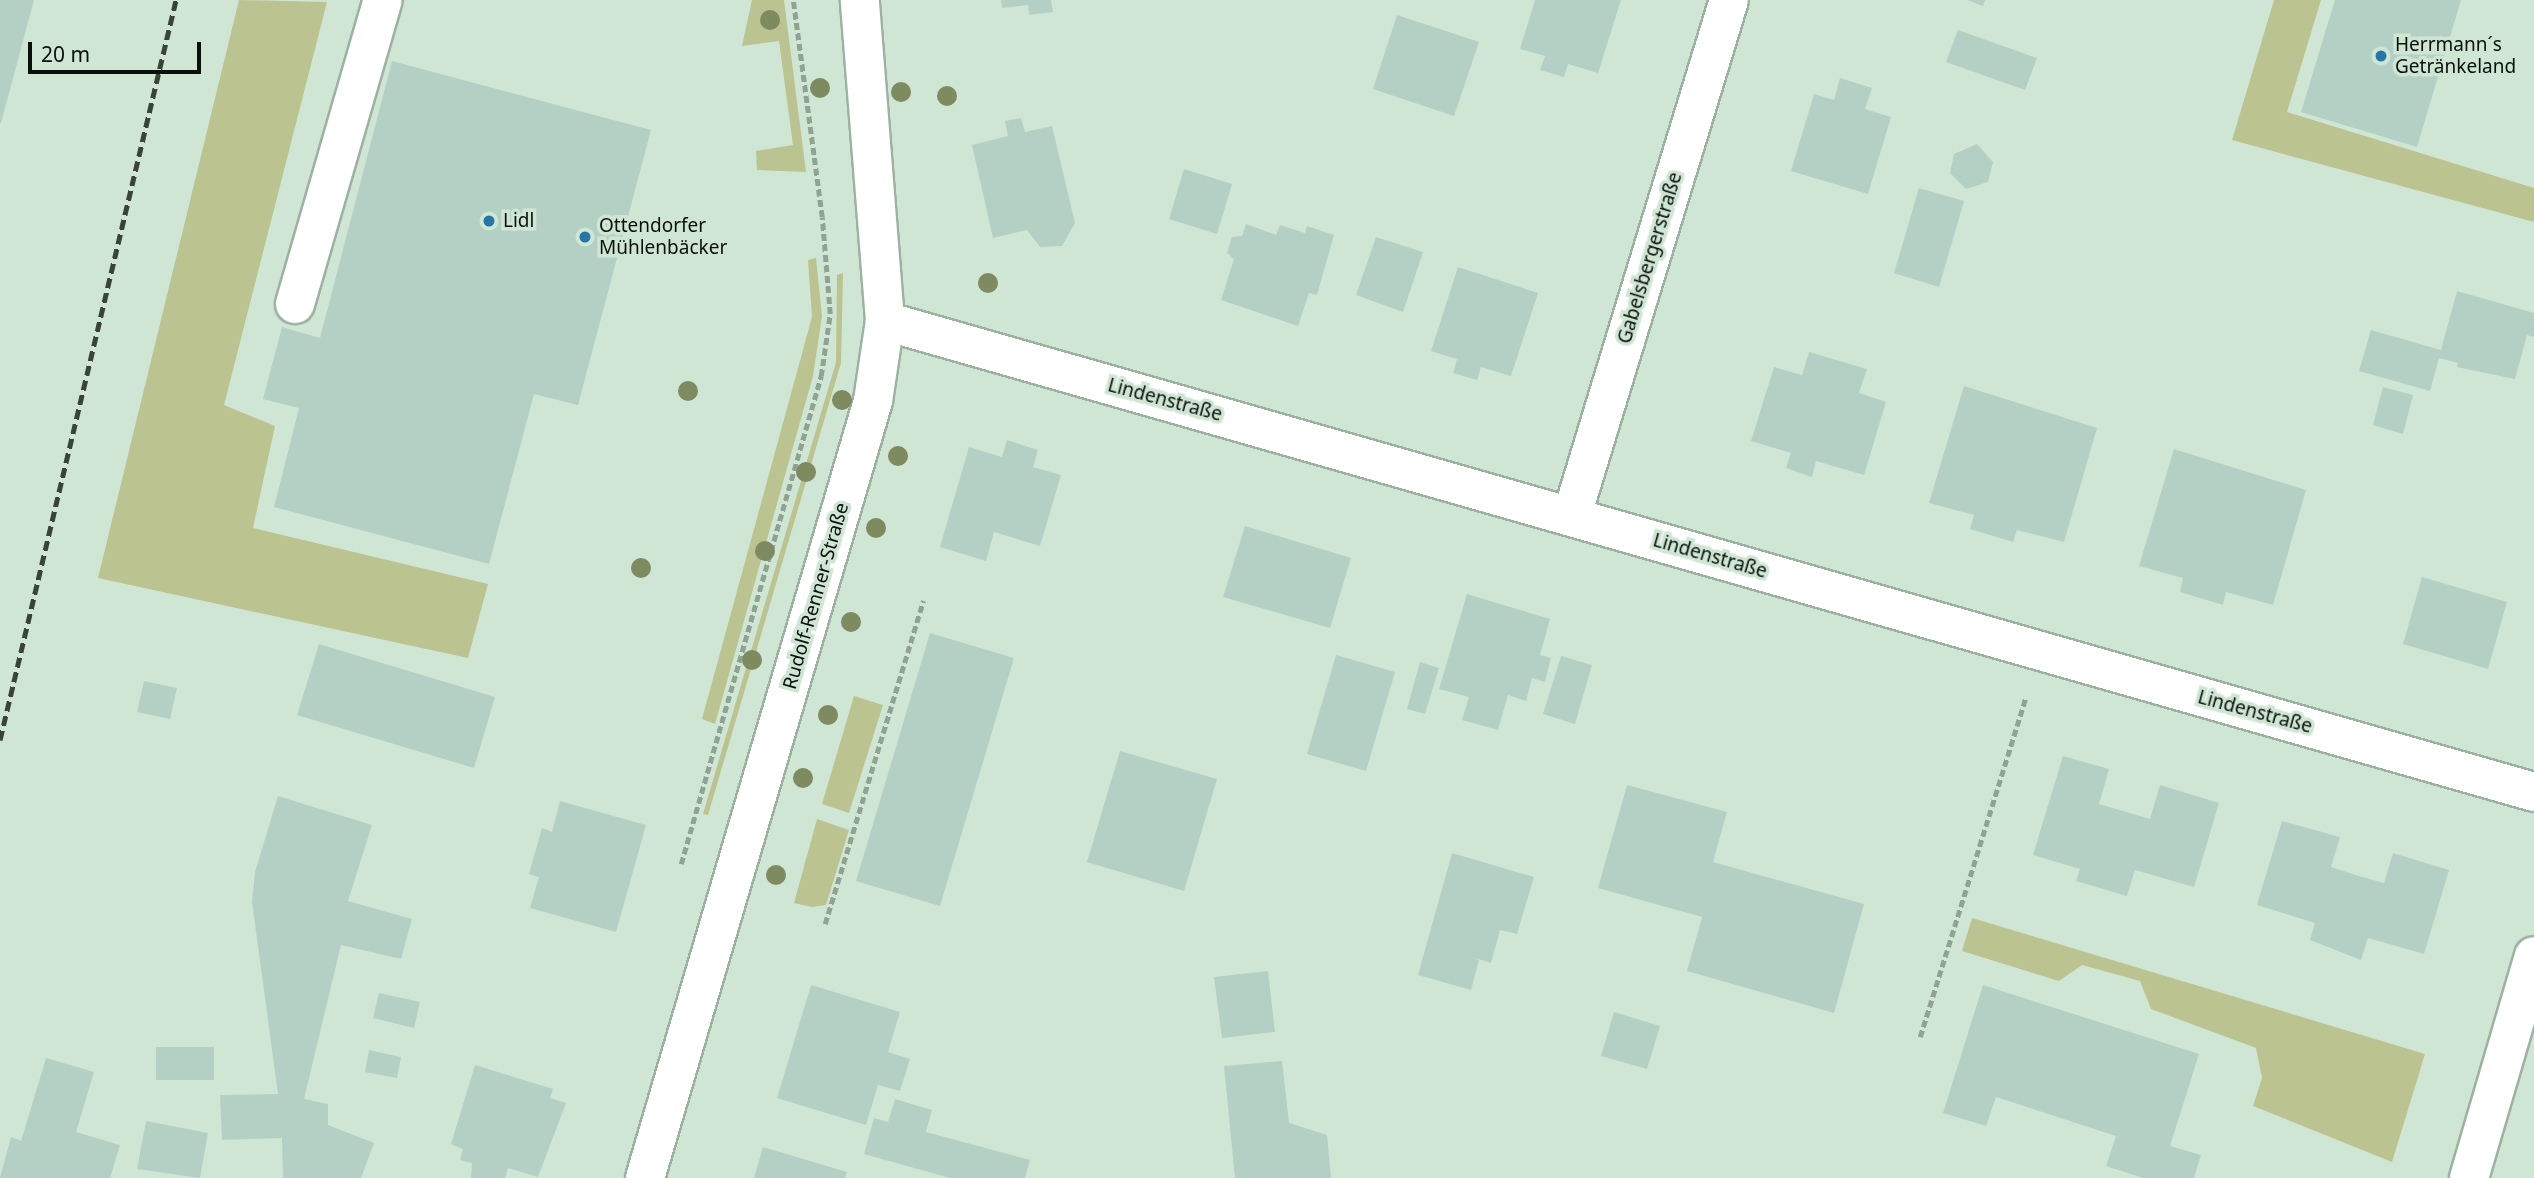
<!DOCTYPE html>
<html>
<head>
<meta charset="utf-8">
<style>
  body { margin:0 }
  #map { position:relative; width:2534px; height:1178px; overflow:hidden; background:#d0e6d4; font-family:"Noto Sans",sans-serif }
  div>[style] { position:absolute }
  .green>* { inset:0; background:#bbc390 }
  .building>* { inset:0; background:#b4d0c5 }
  .path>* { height:4.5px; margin-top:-2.25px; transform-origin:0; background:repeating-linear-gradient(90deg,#90a293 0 7px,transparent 0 10.5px) }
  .roads { filter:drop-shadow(2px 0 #9cb1a0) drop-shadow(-2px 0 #9cb1a0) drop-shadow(0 2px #9cb1a0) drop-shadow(0 -2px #9cb1a0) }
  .minor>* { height:38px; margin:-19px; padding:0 19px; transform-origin:19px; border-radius:19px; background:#fff }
  .rail>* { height:5px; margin-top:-2.5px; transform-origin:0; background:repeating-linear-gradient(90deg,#39433a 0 10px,transparent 0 15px) }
  .trees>* { width:20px; height:20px; margin:-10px; border-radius:50%; background:#7e8a5f }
  .dots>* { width:19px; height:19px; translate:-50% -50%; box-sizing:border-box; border:4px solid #d0e6d4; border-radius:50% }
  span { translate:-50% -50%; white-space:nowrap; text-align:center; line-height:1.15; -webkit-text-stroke:7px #d0e6d4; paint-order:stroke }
  .poi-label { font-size:19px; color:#09100a }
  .left { translate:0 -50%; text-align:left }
  .street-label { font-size:19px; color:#09100a }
  .scale { position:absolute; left:28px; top:42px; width:173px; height:32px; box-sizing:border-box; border:4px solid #09100a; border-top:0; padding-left:9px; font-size:21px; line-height:24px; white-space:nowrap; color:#09100a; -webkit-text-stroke:5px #d0e6d4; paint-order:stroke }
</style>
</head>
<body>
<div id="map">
  <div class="green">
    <i style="clip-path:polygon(239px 0,327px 2px,224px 405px,275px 426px,253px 528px,488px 584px,468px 658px,98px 578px)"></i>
    <i style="clip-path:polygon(752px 0,784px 0,806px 172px,757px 170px,756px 151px,793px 145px,779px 41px,742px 46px)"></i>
    <i style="clip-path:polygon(2274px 0,2321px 0,2287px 112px,2534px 188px,2534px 222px,2232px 140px)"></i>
    <i style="clip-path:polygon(816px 258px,822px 316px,813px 376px,715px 724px,702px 719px,812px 317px,808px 260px)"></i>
    <i style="clip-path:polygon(843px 273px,841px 363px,708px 815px,703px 814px,836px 362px,837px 275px)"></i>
    <i style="clip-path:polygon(854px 696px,883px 705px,849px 813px,822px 804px)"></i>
    <i style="clip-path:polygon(817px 819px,849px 830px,826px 905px,812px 907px,794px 903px)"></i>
    <i style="clip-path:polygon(1972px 918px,2425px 1054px,2392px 1162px,2253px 1106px,2262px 1078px,2256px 1048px,2151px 1009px,2140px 981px,2082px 965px,2059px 981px,1962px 951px)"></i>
  </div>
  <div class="building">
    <i style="clip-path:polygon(0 0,34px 0,1px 123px,0 123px)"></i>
    <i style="clip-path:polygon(1001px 0,1051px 0,1053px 12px,1029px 15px,1028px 5px,1002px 8px)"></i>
    <i style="clip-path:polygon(1535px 0,1621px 0,1598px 73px,1568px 64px,1564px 77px,1540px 70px,1545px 56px,1520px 49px)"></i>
    <i style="clip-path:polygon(1967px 0,1985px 0,1983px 6px)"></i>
    <i style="clip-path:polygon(2335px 0,2461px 0,2417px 147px,2301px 112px)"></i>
    <i style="clip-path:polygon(1397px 15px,1479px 42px,1454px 116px,1373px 89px)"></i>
    <i style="clip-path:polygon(1958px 30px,2037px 58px,2025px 90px,1946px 62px)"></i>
    <i style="clip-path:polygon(392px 61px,651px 130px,578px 405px,534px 394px,489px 564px,274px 507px,299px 408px,263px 399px,282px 327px,320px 338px)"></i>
    <i style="clip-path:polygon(1840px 78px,1872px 88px,1865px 109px,1891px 117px,1868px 194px,1791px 171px,1814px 94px,1834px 100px)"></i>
    <i style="clip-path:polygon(1021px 118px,1025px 132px,1052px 126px,1075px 223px,1062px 246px,1040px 247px,1027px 230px,993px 238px,972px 145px,1008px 136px,1005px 121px)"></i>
    <i style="clip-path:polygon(1977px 144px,1993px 162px,1988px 182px,1966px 189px,1950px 173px,1954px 154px)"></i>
    <i style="clip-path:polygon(1184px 169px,1232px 184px,1217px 234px,1169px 219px)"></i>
    <i style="clip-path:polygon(1919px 188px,1964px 201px,1939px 287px,1894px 273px)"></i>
    <i style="clip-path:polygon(1246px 224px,1276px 235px,1280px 225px,1305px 233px,1307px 226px,1334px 235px,1317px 295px,1309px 293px,1298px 326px,1221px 300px,1234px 259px,1227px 253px,1232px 237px,1242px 236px)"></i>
    <i style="clip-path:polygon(1376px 237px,1423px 252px,1403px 312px,1356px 295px)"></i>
    <i style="clip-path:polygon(1458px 267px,1538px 293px,1511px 376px,1481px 367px,1477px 380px,1453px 373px,1457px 359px,1431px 351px)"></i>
    <i style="clip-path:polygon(2457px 291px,2534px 313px,2534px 337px,2527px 335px,2515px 379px,2457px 367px,2458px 363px,2439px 358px,2430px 391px,2359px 371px,2371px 330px,2441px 350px)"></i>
    <i style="clip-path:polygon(1809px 352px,1867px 369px,1859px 393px,1886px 402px,1864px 475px,1816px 461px,1812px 477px,1786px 468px,1791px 453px,1751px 441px,1774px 367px,1802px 375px)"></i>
    <i style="clip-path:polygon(1964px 386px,2097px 428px,2064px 542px,2017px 530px,2013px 542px,1970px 529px,1974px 515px,1929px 503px)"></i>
    <i style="clip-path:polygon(2383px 387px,2413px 395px,2403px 434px,2373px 425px)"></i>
    <i style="clip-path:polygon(1007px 440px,1038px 450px,1033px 467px,1061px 475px,1040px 546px,994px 532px,986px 561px,940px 547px,969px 447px,1002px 457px)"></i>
    <i style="clip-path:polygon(2174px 449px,2306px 490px,2273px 605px,2226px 592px,2223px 605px,2180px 592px,2183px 578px,2139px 566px)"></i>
    <i style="clip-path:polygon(1245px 526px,1351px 558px,1330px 628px,1223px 597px)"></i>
    <i style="clip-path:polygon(2422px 577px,2507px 602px,2488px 669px,2403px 644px)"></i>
    <i style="clip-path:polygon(1467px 594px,1550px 619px,1540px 655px,1551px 658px,1545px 682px,1532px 678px,1526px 701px,1508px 695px,1498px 730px,1462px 720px,1469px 697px,1439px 689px)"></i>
    <i style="clip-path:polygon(930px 633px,1014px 658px,940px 906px,856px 881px)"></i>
    <i style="clip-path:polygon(319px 644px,495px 697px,474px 768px,297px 715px)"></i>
    <i style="clip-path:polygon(1336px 655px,1395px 672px,1366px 771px,1307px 754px)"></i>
    <i style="clip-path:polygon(1561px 656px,1592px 665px,1575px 724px,1543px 714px)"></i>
    <i style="clip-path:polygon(1420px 662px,1439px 668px,1425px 714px,1407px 709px)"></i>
    <i style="clip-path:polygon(144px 681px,177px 688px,170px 719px,137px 712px)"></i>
    <i style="clip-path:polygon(1120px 751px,1217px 779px,1184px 891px,1087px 862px)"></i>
    <i style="clip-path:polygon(2063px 756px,2109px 769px,2099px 804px,2150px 819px,2160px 785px,2219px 803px,2194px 887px,2135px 870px,2127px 896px,2076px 881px,2080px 869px,2033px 855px)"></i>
    <i style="clip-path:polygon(1627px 785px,1727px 812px,1713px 862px,1864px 904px,1834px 1013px,1687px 971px,1702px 917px,1598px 888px)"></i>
    <i style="clip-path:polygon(278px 796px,372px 825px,348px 901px,412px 919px,401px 959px,341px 945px,304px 1099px,328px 1104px,328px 1125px,374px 1143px,361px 1178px,283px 1178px,282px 1138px,222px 1140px,220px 1095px,278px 1094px,252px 902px,255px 872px)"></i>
    <i style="clip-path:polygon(560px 801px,646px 825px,616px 932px,530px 908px,539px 877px,529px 874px,542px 828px,552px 832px)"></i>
    <i style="clip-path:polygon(2282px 821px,2340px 837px,2331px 867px,2359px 876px,2384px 883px,2393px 853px,2449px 870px,2424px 954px,2368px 938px,2361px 960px,2310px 940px,2315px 923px,2257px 905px)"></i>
    <i style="clip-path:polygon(1452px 853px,1534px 877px,1517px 934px,1500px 930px,1491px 963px,1472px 957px,1479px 960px,1471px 990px,1418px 975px)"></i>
    <i style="clip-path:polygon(1268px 971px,1275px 1032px,1222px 1038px,1214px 977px)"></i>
    <i style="clip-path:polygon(811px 985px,900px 1012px,888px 1052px,910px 1059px,900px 1091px,878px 1085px,866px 1125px,777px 1098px)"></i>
    <i style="clip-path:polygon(1983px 985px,2199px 1054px,2170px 1146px,2201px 1155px,2194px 1178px,2143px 1178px,2106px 1166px,2116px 1136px,1996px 1097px,1986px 1126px,1943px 1113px)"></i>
    <i style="clip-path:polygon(379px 993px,420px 1002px,414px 1028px,373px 1018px)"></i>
    <i style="clip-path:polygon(1614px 1012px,1660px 1026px,1647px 1069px,1601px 1056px)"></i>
    <i style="clip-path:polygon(156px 1047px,214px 1047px,214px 1080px,156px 1080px)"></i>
    <i style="clip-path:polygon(369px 1050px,401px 1057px,397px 1078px,365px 1072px)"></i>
    <i style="clip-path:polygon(46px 1058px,94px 1072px,76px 1132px,120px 1145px,110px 1178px,0 1178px,11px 1137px,21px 1141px)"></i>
    <i style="clip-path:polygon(1282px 1061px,1289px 1123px,1327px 1135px,1331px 1178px,1235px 1178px,1224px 1066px)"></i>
    <i style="clip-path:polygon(475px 1065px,553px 1089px,550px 1098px,566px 1103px,538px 1177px,508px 1168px,505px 1178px,471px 1178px,472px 1163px,460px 1160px,463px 1149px,451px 1144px)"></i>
    <i style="clip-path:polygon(895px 1099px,932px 1110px,926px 1132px,1030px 1160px,1025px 1178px,950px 1178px,864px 1154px,874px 1118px,888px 1122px)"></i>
    <i style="clip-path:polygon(146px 1121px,208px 1133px,200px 1178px,137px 1169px)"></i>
    <i style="clip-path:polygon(763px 1147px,847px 1172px,845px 1178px,754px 1178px)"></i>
  </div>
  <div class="path">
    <i style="left:681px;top:864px;width:508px;rotate:-73.99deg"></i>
    <i style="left:821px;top:376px;width:63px;rotate:-81.7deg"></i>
    <i style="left:830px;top:314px;width:97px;rotate:-94.7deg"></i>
    <i style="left:822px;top:217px;width:219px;rotate:-97.6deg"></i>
    <i style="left:825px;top:924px;width:338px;rotate:-73.1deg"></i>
    <i style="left:1920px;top:1037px;width:354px;rotate:-72.7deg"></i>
  </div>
  <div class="roads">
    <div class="minor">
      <i style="left:295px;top:304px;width:316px;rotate:-73.9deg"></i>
      <i style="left:885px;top:321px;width:1715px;rotate:15.94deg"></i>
      <i style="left:1572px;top:515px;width:538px;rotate:-73.05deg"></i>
      <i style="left:645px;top:1178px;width:810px;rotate:-73.65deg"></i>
      <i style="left:873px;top:401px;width:81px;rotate:-81.5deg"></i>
      <i style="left:885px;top:321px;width:322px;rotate:-94.5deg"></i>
      <i style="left:2469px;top:1178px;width:231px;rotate:-73.7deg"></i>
    </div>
  </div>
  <div class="rail">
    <i style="left:0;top:740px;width:761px;rotate:-76.62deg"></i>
  </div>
  <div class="trees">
    <i style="left:770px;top:20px"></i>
    <i style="left:820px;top:88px"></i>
    <i style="left:901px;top:92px"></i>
    <i style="left:947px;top:96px"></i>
    <i style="left:988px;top:283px"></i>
    <i style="left:688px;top:391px"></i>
    <i style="left:842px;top:400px"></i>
    <i style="left:898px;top:456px"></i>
    <i style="left:806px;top:472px"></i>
    <i style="left:876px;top:528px"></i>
    <i style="left:765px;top:551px"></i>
    <i style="left:641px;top:568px"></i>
    <i style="left:851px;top:622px"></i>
    <i style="left:752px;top:660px"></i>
    <i style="left:828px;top:715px"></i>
    <i style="left:803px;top:778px"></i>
    <i style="left:776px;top:875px"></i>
  </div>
  <div class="dots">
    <i style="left:2381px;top:56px;background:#2676a7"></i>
    <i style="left:489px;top:221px;background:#2676a7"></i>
    <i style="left:585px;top:237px;background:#2676a7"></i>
  </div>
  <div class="poi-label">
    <span class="left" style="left:2395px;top:56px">Herrmann´s<br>Getränkeland</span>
    <span class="left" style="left:503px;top:221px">Lidl</span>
    <span class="left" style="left:599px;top:237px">Ottendorfer<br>Mühlenbäcker</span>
  </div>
  <div class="street-label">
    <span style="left:1650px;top:258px;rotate:-73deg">Gabelsbergerstraße</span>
    <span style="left:1165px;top:400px;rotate:15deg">Lindenstraße</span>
    <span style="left:1710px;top:556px;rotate:16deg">Lindenstraße</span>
    <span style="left:816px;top:596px;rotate:-74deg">Rudolf-Renner-Straße</span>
    <span style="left:2255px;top:712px;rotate:15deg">Lindenstraße</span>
  </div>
  <div class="scale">20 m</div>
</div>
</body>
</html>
